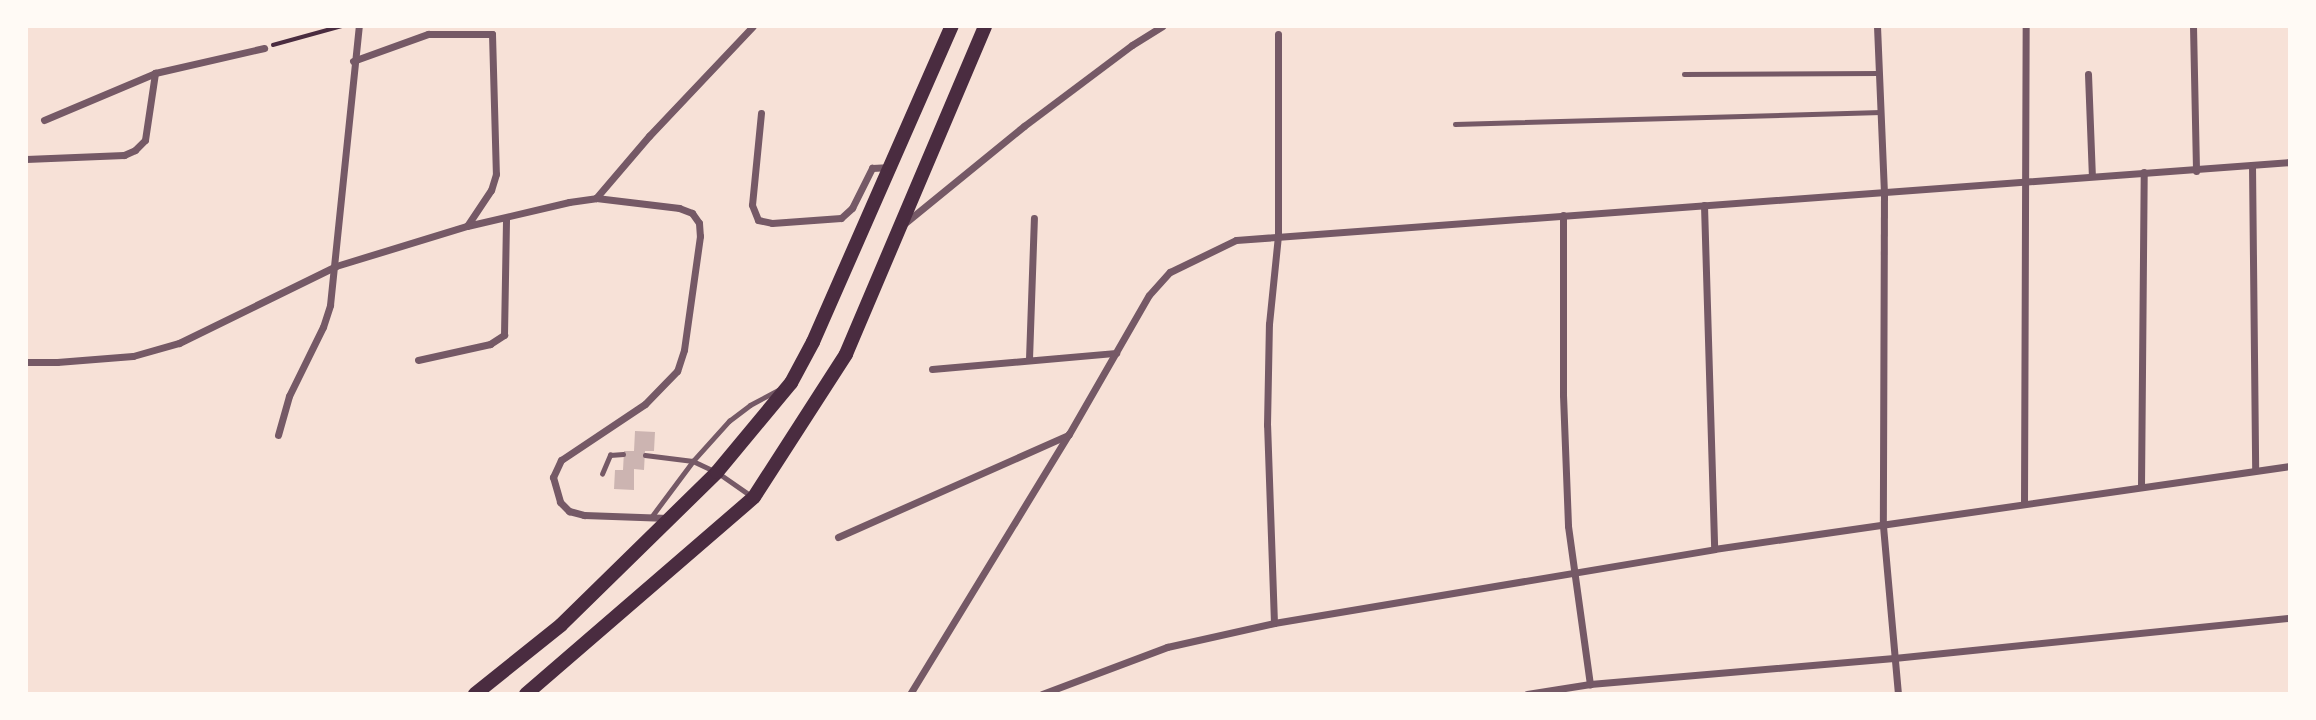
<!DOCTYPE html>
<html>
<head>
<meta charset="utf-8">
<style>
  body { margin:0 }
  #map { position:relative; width:2316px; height:720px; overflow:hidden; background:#f7e1d7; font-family:Helvetica,sans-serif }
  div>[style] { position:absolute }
  .building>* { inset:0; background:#ccb4b1 }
  .path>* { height:3.5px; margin:-1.75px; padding:0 1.75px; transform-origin:1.75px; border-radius:1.75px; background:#4a2c40 }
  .service>* { height:4.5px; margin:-2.25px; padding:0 2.25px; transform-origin:2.25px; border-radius:2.25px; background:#755966 }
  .minor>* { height:7px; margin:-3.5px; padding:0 3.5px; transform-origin:3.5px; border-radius:3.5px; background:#755966 }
  .trunk>* { height:14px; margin:-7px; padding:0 7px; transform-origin:7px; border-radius:7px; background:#4a2c40 }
  span { translate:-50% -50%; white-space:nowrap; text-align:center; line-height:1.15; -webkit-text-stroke:6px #fffaf5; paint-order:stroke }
  .frame { position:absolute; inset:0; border:28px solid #fffaf5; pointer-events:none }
</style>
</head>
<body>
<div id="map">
  <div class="building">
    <i style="clip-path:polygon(635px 431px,655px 432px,654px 451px,645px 451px,644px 470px,634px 469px,634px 490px,614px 489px,615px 470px,623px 470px,624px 451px,634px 451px)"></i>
  </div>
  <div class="path">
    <i style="left:273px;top:45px;width:72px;rotate:-15.4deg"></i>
  </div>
  <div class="service">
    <i style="left:1684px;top:74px;width:195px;rotate:-0.3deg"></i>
    <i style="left:1455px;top:124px;width:426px;rotate:-1.6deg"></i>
    <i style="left:645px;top:455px;width:48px;rotate:7.1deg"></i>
    <i style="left:693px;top:461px;width:26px;rotate:25deg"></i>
    <i style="left:717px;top:472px;width:40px;rotate:34.9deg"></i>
    <i style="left:602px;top:474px;width:21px;rotate:-67deg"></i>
    <i style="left:610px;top:455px;width:13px;rotate:-4deg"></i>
    <i style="left:652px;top:516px;width:69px;rotate:-53.3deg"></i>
    <i style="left:693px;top:461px;width:54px;rotate:-48deg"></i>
    <i style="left:729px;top:421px;width:26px;rotate:-37deg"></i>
    <i style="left:750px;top:405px;width:32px;rotate:-28deg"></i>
  </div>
  <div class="minor">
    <i style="left:1877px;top:26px;width:166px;rotate:87.6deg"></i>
    <i style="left:1884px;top:192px;width:334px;rotate:90.2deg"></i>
    <i style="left:1883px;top:526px;width:169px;rotate:84.9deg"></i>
    <i style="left:2193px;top:26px;width:145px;rotate:88.8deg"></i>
    <i style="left:353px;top:61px;width:80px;rotate:-19.8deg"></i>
    <i style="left:428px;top:34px;width:64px"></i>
    <i style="left:492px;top:34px;width:140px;rotate:88.4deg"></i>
    <i style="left:496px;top:174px;width:17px;rotate:107deg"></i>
    <i style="left:491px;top:190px;width:43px;rotate:123.7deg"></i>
    <i style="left:2088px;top:74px;width:102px;rotate:87.8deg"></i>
    <i style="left:761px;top:113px;width:92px;rotate:95.6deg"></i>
    <i style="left:752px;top:205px;width:16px;rotate:68deg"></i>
    <i style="left:758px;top:220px;width:14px;rotate:12deg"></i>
    <i style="left:772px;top:223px;width:69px;rotate:-4.1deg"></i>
    <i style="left:841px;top:218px;width:15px;rotate:-42deg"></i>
    <i style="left:852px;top:208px;width:45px;rotate:-63.4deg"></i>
    <i style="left:872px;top:168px;width:19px;rotate:-3deg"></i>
    <i style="left:44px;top:120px;width:121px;rotate:-22.9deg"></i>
    <i style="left:155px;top:73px;width:112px;rotate:-12.9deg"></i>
    <i style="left:26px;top:159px;width:98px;rotate:-2.3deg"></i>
    <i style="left:124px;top:155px;width:12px;rotate:-24deg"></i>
    <i style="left:135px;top:150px;width:14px;rotate:-45deg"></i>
    <i style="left:145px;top:140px;width:68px;rotate:-81.5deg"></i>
    <i style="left:2252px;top:165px;width:305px;rotate:89.4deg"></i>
    <i style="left:596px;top:198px;width:82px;rotate:-49.5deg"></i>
    <i style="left:649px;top:136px;width:151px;rotate:-46.6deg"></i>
    <i style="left:1704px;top:205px;width:344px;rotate:88.3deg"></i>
    <i style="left:1563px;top:215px;width:180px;rotate:90deg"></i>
    <i style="left:1563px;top:395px;width:131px;rotate:87.8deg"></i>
    <i style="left:1568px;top:526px;width:160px;rotate:82.1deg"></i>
    <i style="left:905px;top:223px;width:154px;rotate:-39.2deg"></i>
    <i style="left:1024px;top:126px;width:135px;rotate:-36.9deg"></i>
    <i style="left:1132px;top:45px;width:36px;rotate:-32deg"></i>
    <i style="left:1029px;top:359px;width:141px;rotate:-88deg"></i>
    <i style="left:418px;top:360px;width:74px;rotate:-12.5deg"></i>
    <i style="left:490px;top:344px;width:17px;rotate:-33deg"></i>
    <i style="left:504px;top:335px;width:116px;rotate:-89deg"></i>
    <i style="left:26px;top:362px;width:31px"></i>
    <i style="left:57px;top:362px;width:76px;rotate:-4.5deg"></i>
    <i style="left:133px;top:356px;width:48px;rotate:-15.8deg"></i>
    <i style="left:179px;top:343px;width:175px;rotate:-26.1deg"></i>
    <i style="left:336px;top:266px;width:137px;rotate:-17deg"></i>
    <i style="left:467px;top:226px;width:105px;rotate:-13.2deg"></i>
    <i style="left:569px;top:202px;width:27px;rotate:-8deg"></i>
    <i style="left:596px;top:198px;width:84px;rotate:6.9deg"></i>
    <i style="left:679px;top:208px;width:14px;rotate:21deg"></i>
    <i style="left:692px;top:213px;width:12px;rotate:55deg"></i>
    <i style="left:699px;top:223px;width:13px;rotate:86deg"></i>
    <i style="left:700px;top:236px;width:115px;rotate:98deg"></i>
    <i style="left:684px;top:350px;width:22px;rotate:108deg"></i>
    <i style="left:677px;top:371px;width:46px;rotate:134.1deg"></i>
    <i style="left:645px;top:404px;width:101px;rotate:146.3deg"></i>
    <i style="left:561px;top:460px;width:19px;rotate:115deg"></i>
    <i style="left:553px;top:477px;width:26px;rotate:74deg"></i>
    <i style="left:560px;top:502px;width:13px;rotate:45deg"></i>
    <i style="left:569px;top:511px;width:16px;rotate:15deg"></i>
    <i style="left:584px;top:515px;width:84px;rotate:2deg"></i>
    <i style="left:932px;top:369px;width:185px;rotate:-5deg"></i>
    <i style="left:278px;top:435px;width:41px;rotate:-74.2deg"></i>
    <i style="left:289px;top:396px;width:77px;rotate:-63.8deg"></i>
    <i style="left:323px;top:327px;width:23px;rotate:-72deg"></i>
    <i style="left:330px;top:305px;width:281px;rotate:-84.1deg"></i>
    <i style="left:2141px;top:486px;width:314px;rotate:-89.5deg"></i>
    <i style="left:2024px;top:504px;width:478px;rotate:-89.8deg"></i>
    <i style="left:838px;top:537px;width:252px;rotate:-23.9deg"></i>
    <i style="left:1274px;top:623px;width:198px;rotate:-92deg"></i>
    <i style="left:1267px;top:425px;width:101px;rotate:-88.9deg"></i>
    <i style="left:1269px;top:324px;width:89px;rotate:-84.2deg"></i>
    <i style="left:1278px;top:235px;width:201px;rotate:-90deg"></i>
    <i style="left:910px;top:694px;width:305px;rotate:-58.6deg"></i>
    <i style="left:1069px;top:434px;width:160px;rotate:-60.1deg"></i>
    <i style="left:1149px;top:295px;width:31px;rotate:-48deg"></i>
    <i style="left:1170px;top:272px;width:73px;rotate:-25.9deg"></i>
    <i style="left:1236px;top:240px;width:1057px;rotate:-4.23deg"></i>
    <i style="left:1042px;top:694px;width:134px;rotate:-20.6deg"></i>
    <i style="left:1167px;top:647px;width:110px;rotate:-12.6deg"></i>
    <i style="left:1274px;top:623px;width:446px;rotate:-9.5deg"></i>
    <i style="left:1714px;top:549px;width:582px;rotate:-8.2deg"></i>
    <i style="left:1527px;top:694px;width:64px;rotate:-9deg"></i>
    <i style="left:1590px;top:684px;width:305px;rotate:-4.9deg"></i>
    <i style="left:1894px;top:658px;width:398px;rotate:-5.8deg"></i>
  </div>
  <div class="trunk">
    <i style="left:475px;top:694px;width:110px;rotate:-38.7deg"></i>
    <i style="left:561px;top:625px;width:219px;rotate:-44.4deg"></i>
    <i style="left:717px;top:472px;width:116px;rotate:-50.3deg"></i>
    <i style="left:791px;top:383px;width:47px;rotate:-61.8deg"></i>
    <i style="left:813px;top:342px;width:345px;rotate:-66.3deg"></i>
    <i style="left:526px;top:694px;width:301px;rotate:-40.8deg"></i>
    <i style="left:754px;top:497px;width:170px;rotate:-57.2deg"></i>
    <i style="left:846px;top:354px;width:356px;rotate:-67deg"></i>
  </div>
  <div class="frame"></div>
</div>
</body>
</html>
